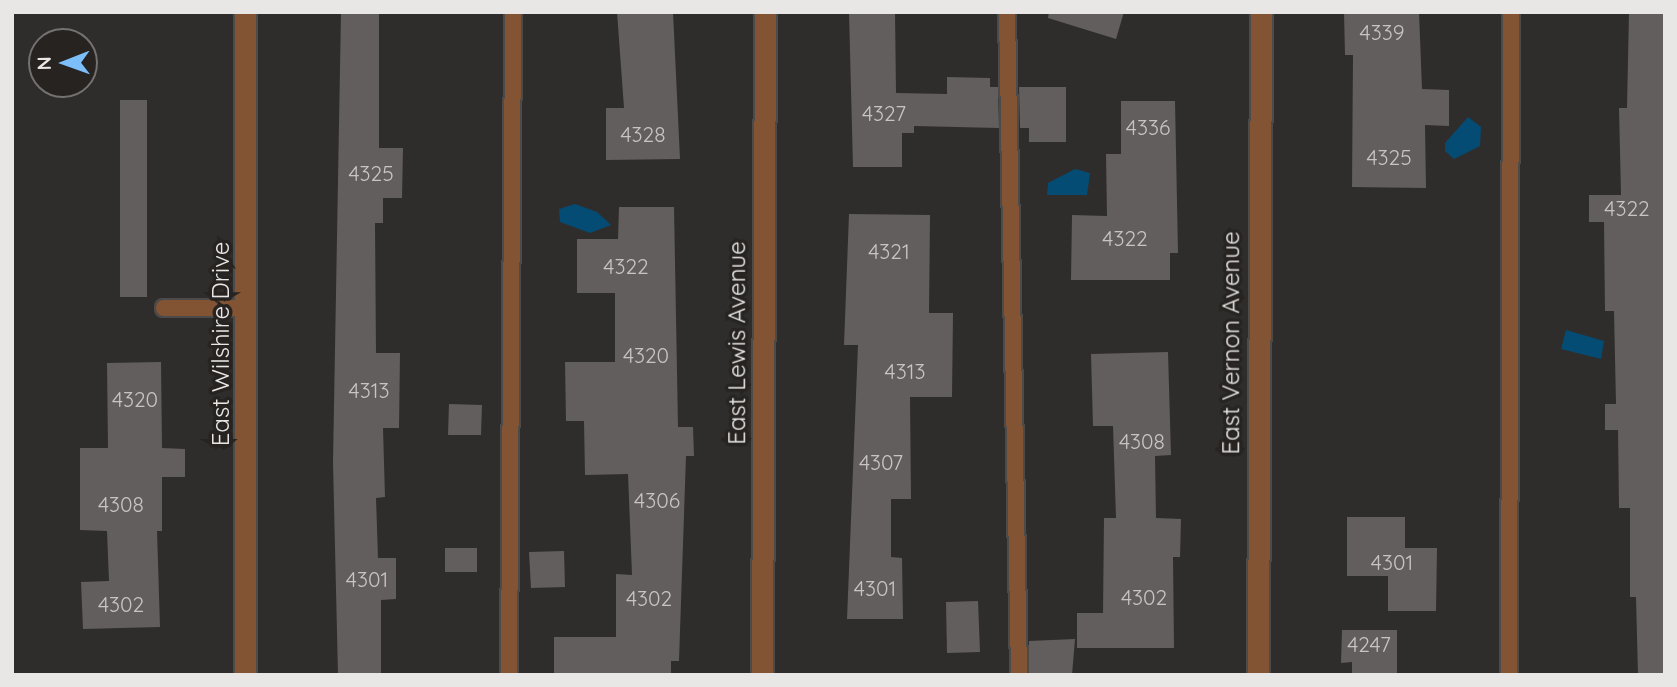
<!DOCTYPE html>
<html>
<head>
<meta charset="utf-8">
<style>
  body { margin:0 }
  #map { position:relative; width:1677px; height:687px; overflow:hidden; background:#2f2d2b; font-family:Quicksand,sans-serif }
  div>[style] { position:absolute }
  .water>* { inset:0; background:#044c74 }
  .building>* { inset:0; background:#625e5d }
  .roads { filter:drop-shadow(2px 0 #4d4b49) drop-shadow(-2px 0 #4d4b49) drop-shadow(0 2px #4d4b49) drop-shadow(0 -2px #4d4b49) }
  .lane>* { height:16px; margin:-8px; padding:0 8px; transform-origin:8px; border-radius:8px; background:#835433 }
  .street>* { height:21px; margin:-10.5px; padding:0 10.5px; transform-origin:10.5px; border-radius:10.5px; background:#835433 }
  span { translate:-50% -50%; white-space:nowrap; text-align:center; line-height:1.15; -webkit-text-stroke:7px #262321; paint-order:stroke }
  .number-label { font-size:21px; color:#c7c5c4 }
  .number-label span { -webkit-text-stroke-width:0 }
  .street-label { font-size:24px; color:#e9e7e6 }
  .frame { position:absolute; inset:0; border:14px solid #e9e7e6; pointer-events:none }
  .north { position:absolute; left:28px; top:28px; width:70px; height:70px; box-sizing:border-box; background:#262321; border:2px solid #747170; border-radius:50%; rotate:269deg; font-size:19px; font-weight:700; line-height:28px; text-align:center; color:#e9e7e6 }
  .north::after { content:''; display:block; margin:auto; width:24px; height:32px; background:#7cbef9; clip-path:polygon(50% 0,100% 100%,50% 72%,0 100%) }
</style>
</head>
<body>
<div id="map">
  <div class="water">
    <i style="clip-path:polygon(1468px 117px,1481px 127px,1480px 146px,1454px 159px,1445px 151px,1445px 143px)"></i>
    <i style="clip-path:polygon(1075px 169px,1090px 173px,1087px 195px,1047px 195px,1048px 183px)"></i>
    <i style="clip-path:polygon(575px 204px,597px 212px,611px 225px,590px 233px,560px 222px,559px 209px)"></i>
    <i style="clip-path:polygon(1566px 330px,1604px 341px,1601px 359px,1561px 349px)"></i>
  </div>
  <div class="building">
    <i style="clip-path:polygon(341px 12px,379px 12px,379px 148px,403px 148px,402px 198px,383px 198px,383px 223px,375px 223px,376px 353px,400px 353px,399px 428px,383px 428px,385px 497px,376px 498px,378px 558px,396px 558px,396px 599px,381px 600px,381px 675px,338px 675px,333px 462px)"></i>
    <i style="clip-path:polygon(617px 12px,673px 12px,680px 159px,606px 160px,606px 108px,624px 108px)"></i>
    <i style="clip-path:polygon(849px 12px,895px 12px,896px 93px,947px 94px,947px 77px,990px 78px,990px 87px,998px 87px,999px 128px,914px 126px,914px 133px,902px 133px,902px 167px,853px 167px)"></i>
    <i style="clip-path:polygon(1049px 12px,1124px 12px,1116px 39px,1048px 18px)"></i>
    <i style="clip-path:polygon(1344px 12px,1419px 12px,1422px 89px,1449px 90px,1449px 126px,1425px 125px,1426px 188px,1352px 187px,1353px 55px,1345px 55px)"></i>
    <i style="clip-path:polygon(1629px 12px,1665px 12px,1665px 675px,1638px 675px,1636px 597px,1630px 597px,1630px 508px,1619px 508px,1618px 430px,1605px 430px,1605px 404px,1616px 404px,1614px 311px,1605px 311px,1604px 222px,1589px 222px,1589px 195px,1621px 195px,1619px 108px,1627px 108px)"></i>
    <i style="clip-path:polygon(1019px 87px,1066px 87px,1066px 142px,1029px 142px,1029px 128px,1020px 128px)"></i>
    <i style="clip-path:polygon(120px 100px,147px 100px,147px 297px,120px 297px)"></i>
    <i style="clip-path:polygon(1121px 101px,1175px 101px,1178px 253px,1170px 253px,1170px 280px,1071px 280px,1072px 215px,1107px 216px,1106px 154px,1121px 154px)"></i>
    <i style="clip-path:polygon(619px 207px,674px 207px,678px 427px,693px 427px,694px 456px,686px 456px,679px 661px,671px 661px,671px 675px,554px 675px,554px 637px,616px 637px,616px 574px,632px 575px,628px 474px,585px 475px,584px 421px,566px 421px,565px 362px,615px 362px,615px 293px,577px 293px,577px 239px,618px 239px)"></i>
    <i style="clip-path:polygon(849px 214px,930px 215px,929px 313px,953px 313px,952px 397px,910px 397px,911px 499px,891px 499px,891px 557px,902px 558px,903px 619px,847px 619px,858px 345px,844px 345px)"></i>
    <i style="clip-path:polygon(1168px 352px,1171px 455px,1155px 456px,1156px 518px,1181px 519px,1180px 557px,1173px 557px,1174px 648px,1077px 648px,1077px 613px,1103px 613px,1104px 518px,1116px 518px,1113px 426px,1093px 426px,1091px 354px)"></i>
    <i style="clip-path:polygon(161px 362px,162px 448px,185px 449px,185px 477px,162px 477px,162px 531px,157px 531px,160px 627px,83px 629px,81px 582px,109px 581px,107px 531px,80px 530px,80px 448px,108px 448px,107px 363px)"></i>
    <i style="clip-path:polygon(449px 404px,482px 405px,481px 435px,448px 435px)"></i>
    <i style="clip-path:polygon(1347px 517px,1405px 517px,1405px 548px,1437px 548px,1436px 611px,1388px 611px,1388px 576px,1347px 576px)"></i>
    <i style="clip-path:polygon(445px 548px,477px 548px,477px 572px,445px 572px)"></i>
    <i style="clip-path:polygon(564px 551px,565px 587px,531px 588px,529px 552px)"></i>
    <i style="clip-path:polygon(978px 601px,980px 652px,947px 653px,946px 602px)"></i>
    <i style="clip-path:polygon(1342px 630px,1397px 630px,1397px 675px,1352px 675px,1352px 662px,1341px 663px)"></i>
    <i style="clip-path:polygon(1075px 639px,1072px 675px,1029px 675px,1029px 641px)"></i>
  </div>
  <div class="roads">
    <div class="lane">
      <i style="left:1007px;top:12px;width:663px;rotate:88.96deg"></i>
      <i style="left:164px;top:308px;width:84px"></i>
      <i style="left:509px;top:675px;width:663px;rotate:-89.65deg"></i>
      <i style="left:1509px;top:675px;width:663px;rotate:-89.83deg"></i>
    </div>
    <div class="street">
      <i style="left:245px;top:675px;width:663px;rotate:-90deg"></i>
      <i style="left:762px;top:675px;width:663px;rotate:-89.74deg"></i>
      <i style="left:1258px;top:675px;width:663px;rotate:-89.74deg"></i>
    </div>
  </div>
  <div class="number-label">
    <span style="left:1382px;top:32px">4339</span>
    <span style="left:884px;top:113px">4327</span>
    <span style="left:1148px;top:127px">4336</span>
    <span style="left:643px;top:134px">4328</span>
    <span style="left:1389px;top:157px">4325</span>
    <span style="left:371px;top:173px">4325</span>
    <span style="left:1627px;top:208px">4322</span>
    <span style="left:1125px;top:238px">4322</span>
    <span style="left:889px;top:251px">4321</span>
    <span style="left:626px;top:266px">4322</span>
    <span style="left:646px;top:355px">4320</span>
    <span style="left:905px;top:371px">4313</span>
    <span style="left:369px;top:390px">4313</span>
    <span style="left:135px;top:399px">4320</span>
    <span style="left:1142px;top:441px">4308</span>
    <span style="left:881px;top:462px">4307</span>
    <span style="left:657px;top:500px">4306</span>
    <span style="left:121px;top:504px">4308</span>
    <span style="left:1392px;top:562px">4301</span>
    <span style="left:367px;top:579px">4301</span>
    <span style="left:875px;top:588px">4301</span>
    <span style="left:1144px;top:597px">4302</span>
    <span style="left:649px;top:598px">4302</span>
    <span style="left:121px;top:604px">4302</span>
    <span style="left:1369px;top:644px">4247</span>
  </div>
  <div class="street-label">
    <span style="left:737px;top:343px;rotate:-90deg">East Lewis Avenue</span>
    <span style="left:1231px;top:343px;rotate:-90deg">East Vernon Avenue</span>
    <span style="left:221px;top:344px;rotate:-90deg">East Wilshire Drive</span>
  </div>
  <div class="frame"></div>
  <div class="north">N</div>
</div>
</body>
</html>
